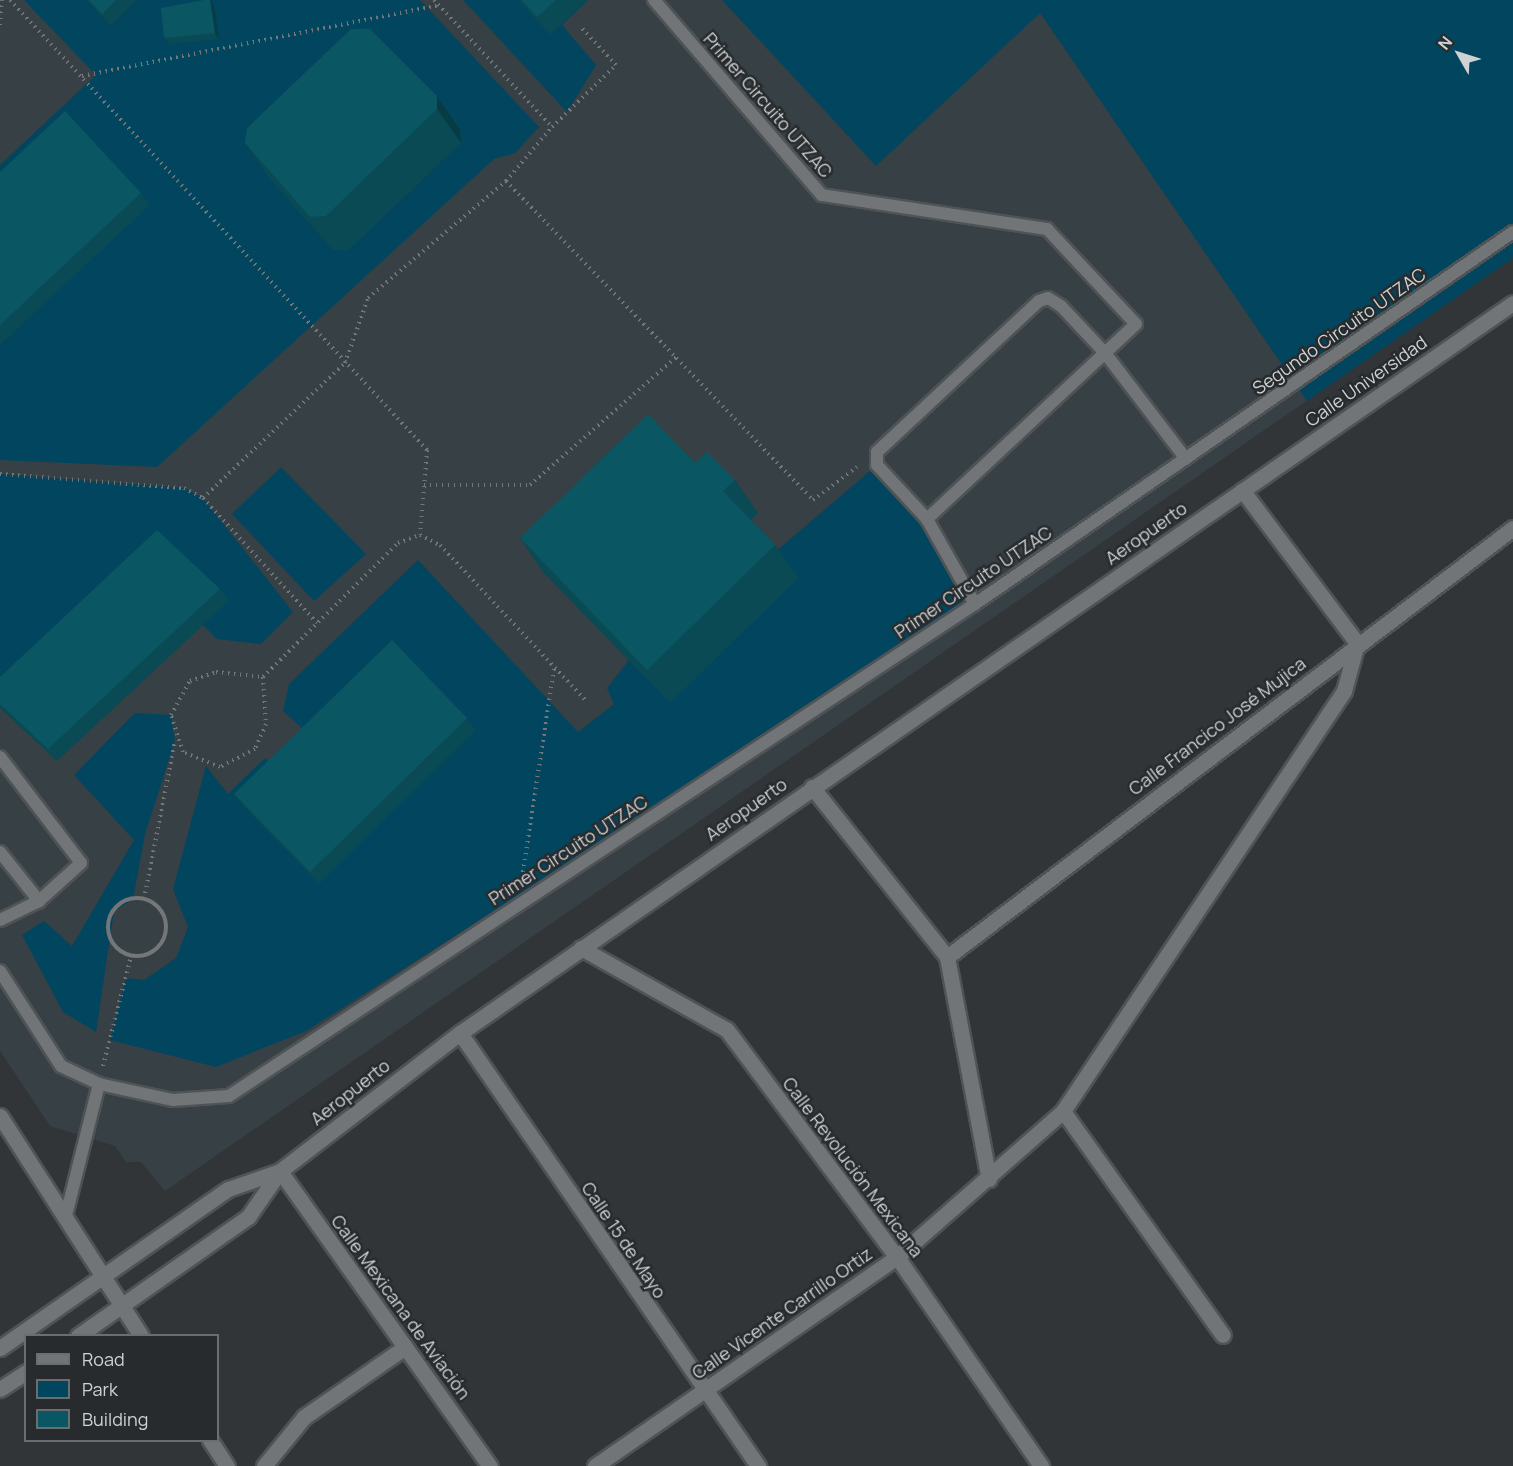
<!DOCTYPE html>
<html>
<head>
<meta charset="utf-8">
<style>
  body { margin:0 }
  #map { position:relative; width:1513px; height:1466px; overflow:hidden; background:#313537; font-family:Manrope,sans-serif }
  div>[style] { position:absolute }
  .built>* { inset:0; background:#364045 }
  .green>* { inset:0; background:#02455f }
  .path>* { height:4px; margin-top:-2px; transform-origin:0; background:repeating-linear-gradient(90deg,#747779 0 1.5px,transparent 0 6px) }
  .path>.ring { margin:-2px; padding:0; box-sizing:content-box; background:none; border:4px solid #747779; border-radius:50% }
  .roads { filter:drop-shadow(2px 0 #505355) drop-shadow(-2px 0 #505355) drop-shadow(0 2px #505355) drop-shadow(0 -2px #505355) }
  .service>* { height:12px; margin:-6px; padding:0 6px; transform-origin:6px; border-radius:6px; background:#717578 }
  .minor>* { height:15px; margin:-7.5px; padding:0 7.5px; transform-origin:7.5px; border-radius:7.5px; background:#717578 }
  .wall>* { inset:0; background:#094a54 }
  .shaded-wall>* { inset:0; background:#073c45 }
  .building>* { inset:0; background:#0a5662 }
  span { translate:-50% -50%; white-space:nowrap; text-align:center; line-height:1.15; -webkit-text-stroke:5px #282b2d; paint-order:stroke }
  .street-label { font-size:18px; color:#cfd2d3 }
  .legend { position:absolute; left:24px; top:1334px; width:195px; height:108px; box-sizing:border-box; background:#282b2d; border:2px solid #6b6e6f; margin:0; padding:8px 10px; list-style:none; font-size:18px; color:#cfd2d3 }
  .legend li { display:flex; align-items:center; gap:12px; height:30px }
  .legend b { width:30px; border:2px solid #6b6e6f }
  .north { position:absolute; left:1429px; top:24px; width:60px; height:60px; -webkit-text-stroke:4px #282b2d; paint-order:stroke; rotate:309deg; font-size:16px; font-weight:700; line-height:24px; text-align:center; color:#cfd2d3 }
  .north::after { content:''; display:block; margin:auto; width:21px; height:27px; background:#cfd2d3; clip-path:polygon(50% 0,100% 100%,50% 72%,0 100%) }
</style>
</head>
<body>
<div id="map">
  <div class="built">
    <i style="clip-path:polygon(0 0,1513px 0,1513px 258px,165px 1191px,141px 1162px,126px 1162px,115px 1146px,50px 1126px,0 1051px)"></i>
  </div>
  <div class="green">
    <i style="clip-path:polygon(24px 0,420px 0,539px 127px,515px 153px,494px 159px,157px 467px,0 460px,0 165px,96px 75px)"></i>
    <i style="clip-path:polygon(463px 0,588px 0,562px 25px,596px 65px,567px 112px)"></i>
    <i style="clip-path:polygon(722px 0,1513px 0,1513px 258px,1307px 401px,1040px 13px,876px 166px)"></i>
    <i style="clip-path:polygon(877px 465px,927px 519px,975px 604px,306px 1031px,216px 1067px,110px 1040px,126px 978px,144px 980px,176px 958px,188px 927px,173px 889px,206px 766px,228px 794px,265px 758px,277px 772px,313px 738px,283px 711px,289px 684px,418px 560px,578px 732px,614px 704px,607px 688px,629px 660px,774px 553px)"></i>
    <i style="clip-path:polygon(281px 467px,366px 554px,314px 601px,232px 514px)"></i>
    <i style="clip-path:polygon(0 474px,184px 488px,203px 498px,293px 612px,261px 644px,217px 639px,203px 625px,0 697px)"></i>
    <i style="clip-path:polygon(135px 713px,171px 715px,175px 741px,145px 834px,133px 899px,114px 911px,96px 1032px,63px 1012px,22px 935px,44px 921px,72px 946px,134px 840px,74px 775px)"></i>
  </div>
  <div class="path">
    <i style="left:10px;top:0;width:614px;rotate:47.18deg"></i>
    <i style="left:427px;top:450px;width:85px;rotate:94.7deg"></i>
    <i style="left:434px;top:0;width:173px;rotate:47.1deg"></i>
    <i style="left:552px;top:127px;width:89px;rotate:-44.1deg"></i>
    <i style="left:616px;top:65px;width:53px;rotate:-132.7deg"></i>
    <i style="left:0;top:25px;width:25px;rotate:-85deg"></i>
    <i style="left:82px;top:76px;width:364px;rotate:-11.2deg"></i>
    <i style="left:506px;top:181px;width:443px;rotate:46.1deg"></i>
    <i style="left:813px;top:500px;width:55px;rotate:-36.9deg"></i>
    <i style="left:0;top:474px;width:185px;rotate:4.4deg"></i>
    <i style="left:184px;top:488px;width:21px;rotate:28deg"></i>
    <i style="left:203px;top:498px;width:169px;rotate:47.6deg"></i>
    <i style="left:424px;top:485px;width:106px"></i>
    <i style="left:530px;top:485px;width:194px;rotate:-41.2deg"></i>
    <i style="left:203px;top:498px;width:196px;rotate:-43.6deg"></i>
    <i style="left:345px;top:363px;width:69px;rotate:-70.5deg"></i>
    <i style="left:368px;top:298px;width:181px;rotate:-40.3deg"></i>
    <i style="left:506px;top:181px;width:71px;rotate:-49.6deg"></i>
    <i style="left:263px;top:677px;width:47px;rotate:86.3deg"></i>
    <i style="left:266px;top:724px;width:27px;rotate:114deg"></i>
    <i style="left:255px;top:749px;width:39px;rotate:153deg"></i>
    <i style="left:220px;top:767px;width:40px;rotate:-158deg"></i>
    <i style="left:183px;top:752px;width:39px;rotate:-108deg"></i>
    <i style="left:171px;top:715px;width:39px;rotate:-61deg"></i>
    <i style="left:190px;top:681px;width:28px;rotate:-19deg"></i>
    <i style="left:216px;top:672px;width:47px;rotate:6.1deg"></i>
    <i style="left:263px;top:677px;width:190px;rotate:-44.8deg"></i>
    <i style="left:398px;top:543px;width:23px;rotate:-20deg"></i>
    <i style="left:420px;top:535px;width:22px;rotate:27deg"></i>
    <i style="left:440px;top:545px;width:216px;rotate:46.9deg"></i>
    <i style="left:522px;top:878px;width:212px;rotate:-81.3deg"></i>
    <i class="ring" style="left:108px;top:898px;width:54px;height:54px"></i>
    <i style="left:144px;top:899px;width:161px;rotate:-78.9deg"></i>
    <i style="left:103px;top:1066px;width:114px;rotate:-75.7deg"></i>
  </div>
  <div class="roads">
    <div class="service">
      <i style="left:654px;top:0;width:257px;rotate:49.3deg"></i>
      <i style="left:822px;top:195px;width:228px;rotate:8.6deg"></i>
      <i style="left:1047px;top:229px;width:130px;rotate:46.9deg"></i>
      <i style="left:1136px;top:324px;width:286px;rotate:137deg"></i>
      <i style="left:975px;top:604px;width:98px;rotate:-119.5deg"></i>
      <i style="left:927px;top:519px;width:74px;rotate:-132.8deg"></i>
      <i style="left:877px;top:465px;width:13px;rotate:-90deg"></i>
      <i style="left:877px;top:452px;width:221px;rotate:-43deg"></i>
      <i style="left:1039px;top:301px;width:9px;rotate:-18deg"></i>
      <i style="left:1048px;top:298px;width:15px;rotate:32deg"></i>
      <i style="left:1061px;top:306px;width:64px;rotate:46.9deg"></i>
      <i style="left:1105px;top:353px;width:133px;rotate:52.6deg"></i>
      <i style="left:0;top:757px;width:133px;rotate:52.6deg"></i>
      <i style="left:81px;top:863px;width:57px;rotate:137.9deg"></i>
      <i style="left:39px;top:901px;width:43px;rotate:154deg"></i>
      <i style="left:0;top:852px;width:63px;rotate:51.5deg"></i>
      <i style="left:0;top:971px;width:113px;rotate:57.3deg"></i>
      <i style="left:61px;top:1066px;width:42px;rotate:25.3deg"></i>
      <i style="left:99px;top:1084px;width:135px;rotate:104.1deg"></i>
      <i style="left:99px;top:1084px;width:76px;rotate:12.2deg"></i>
      <i style="left:173px;top:1100px;width:56px;rotate:-4.1deg"></i>
      <i style="left:229px;top:1096px;width:894px;rotate:-33.41deg"></i>
      <i style="left:975px;top:604px;width:654px;rotate:-34.66deg"></i>
    </div>
    <div class="minor">
      <i style="left:812px;top:787px;width:217px;rotate:51.5deg"></i>
      <i style="left:947px;top:957px;width:226px;rotate:79.3deg"></i>
      <i style="left:581px;top:948px;width:167px;rotate:29.3deg"></i>
      <i style="left:727px;top:1030px;width:284px;rotate:53.2deg"></i>
      <i style="left:897px;top:1257px;width:254px;rotate:55.4deg"></i>
      <i style="left:947px;top:957px;width:710px;rotate:-37.16deg"></i>
      <i style="left:460px;top:1033px;width:526px;rotate:55.46deg"></i>
      <i style="left:1063px;top:1111px;width:275px;rotate:54.5deg"></i>
      <i style="left:0;top:1116px;width:261px;rotate:57.3deg"></i>
      <i style="left:280px;top:1171px;width:362px;rotate:54.6deg"></i>
      <i style="left:78px;top:1336px;width:208px;rotate:-35deg"></i>
      <i style="left:248px;top:1217px;width:56px;rotate:-55.2deg"></i>
      <i style="left:280px;top:1171px;width:227px;rotate:-37.5deg"></i>
      <i style="left:460px;top:1033px;width:1281px;rotate:-34.73deg"></i>
      <i style="left:0;top:1348px;width:278px;rotate:-34.9deg"></i>
      <i style="left:228px;top:1189px;width:55px;rotate:-19.1deg"></i>
      <i style="left:0;top:1389px;width:31px;rotate:-33deg"></i>
      <i style="left:210px;top:1440px;width:31px;rotate:57deg"></i>
      <i style="left:264px;top:1466px;width:63px;rotate:-50.8deg"></i>
      <i style="left:304px;top:1417px;width:123px;rotate:-34.7deg"></i>
      <i style="left:595px;top:1466px;width:367px;rotate:-34.7deg"></i>
      <i style="left:897px;top:1257px;width:221px;rotate:-41.3deg"></i>
      <i style="left:1063px;top:1111px;width:505px;rotate:-56.22deg"></i>
      <i style="left:1344px;top:691px;width:50px;rotate:-74.8deg"></i>
      <i style="left:1357px;top:643px;width:191px;rotate:-126.9deg"></i>
    </div>
  </div>
  <div class="wall">
    <i style="clip-path:polygon(86px 0,137px 0,111px 26px)"></i>
    <i style="clip-path:polygon(204px 0,210px 0,214px 5px,219px 39px,169px 44px,164px 38px)"></i>
    <i style="clip-path:polygon(518px 0,588px 0,550px 35px)"></i>
    <i style="clip-path:polygon(437px 96px,460px 130px,461px 143px,349px 250px,333px 250px,268px 177px,245px 143px)"></i>
    <i style="clip-path:polygon(0 172px,141px 193px,150px 205px,0 345px)"></i>
    <i style="clip-path:polygon(735px 480px,758px 513px,751px 520px,775px 545px,799px 578px,670px 703px,543px 572px,520px 538px)"></i>
    <i style="clip-path:polygon(220px 589px,229px 601px,57px 761px,0 708px,0 677px)"></i>
    <i style="clip-path:polygon(467px 718px,476px 730px,319px 884px,243px 806px,234px 794px)"></i>
  </div>
  <div class="shaded-wall">
    <i style="clip-path:polygon(210px 0,214px 5px,219px 39px,215px 33px)"></i>
    <i style="clip-path:polygon(437px 96px,460px 130px,461px 143px,437px 109px)"></i>
  </div>
  <div class="building">
    <i style="clip-path:polygon(89px 0,116px 0,102px 14px)"></i>
    <i style="clip-path:polygon(204px 0,210px 0,215px 33px,164px 38px,161px 8px)"></i>
    <i style="clip-path:polygon(522px 0,556px 0,537px 17px)"></i>
    <i style="clip-path:polygon(351px 29px,370px 29px,437px 96px,437px 109px,326px 216px,310px 217px,245px 143px,247px 128px)"></i>
    <i style="clip-path:polygon(65px 111px,141px 193px,0 325px,0 172px)"></i>
    <i style="clip-path:polygon(648px 414px,695px 463px,707px 452px,735px 480px,723px 491px,775px 545px,647px 670px,520px 538px)"></i>
    <i style="clip-path:polygon(157px 530px,220px 589px,48px 749px,0 704px,0 677px)"></i>
    <i style="clip-path:polygon(392px 640px,467px 718px,310px 872px,234px 794px)"></i>
  </div>
  <div class="street-label">
    <span style="left:768px;top:105px;rotate:49deg">Primer Circuito UTZAC</span>
    <span style="left:1339px;top:331px;rotate:-35deg">Segundo Circuito UTZAC</span>
    <span style="left:1366px;top:381px;rotate:-35deg">Calle Universidad</span>
    <span style="left:1146px;top:533px;rotate:-35deg">Aeropuerto</span>
    <span style="left:973px;top:582px;rotate:-34deg">Primer Circuito UTZAC</span>
    <span style="left:1217px;top:726px;rotate:-37deg">Calle Francico José Mujica</span>
    <span style="left:746px;top:809px;rotate:-35deg">Aeropuerto</span>
    <span style="left:568px;top:850px;rotate:-33deg">Primer Circuito UTZAC</span>
    <span style="left:350px;top:1092px;rotate:-38deg">Aeropuerto</span>
    <span style="left:853px;top:1167px;rotate:53deg">Calle Revolución Mexicana</span>
    <span style="left:624px;top:1240px;rotate:56deg">Calle 15 de Mayo</span>
    <span style="left:401px;top:1307px;rotate:54deg">Calle Mexicana de Aviación</span>
    <span style="left:782px;top:1313px;rotate:-35deg">Calle Vicente Carrillo Ortiz</span>
  </div>
  <ul class="legend">
  <li><b style="height:8px;background:#717578"></b>Road</li>
  <li><b style="height:16px;background:#02455f"></b>Park</li>
  <li><b style="height:16px;background:#0a5662"></b>Building</li>
  </ul>
  <div class="north">N</div>
</div>
</body>
</html>
